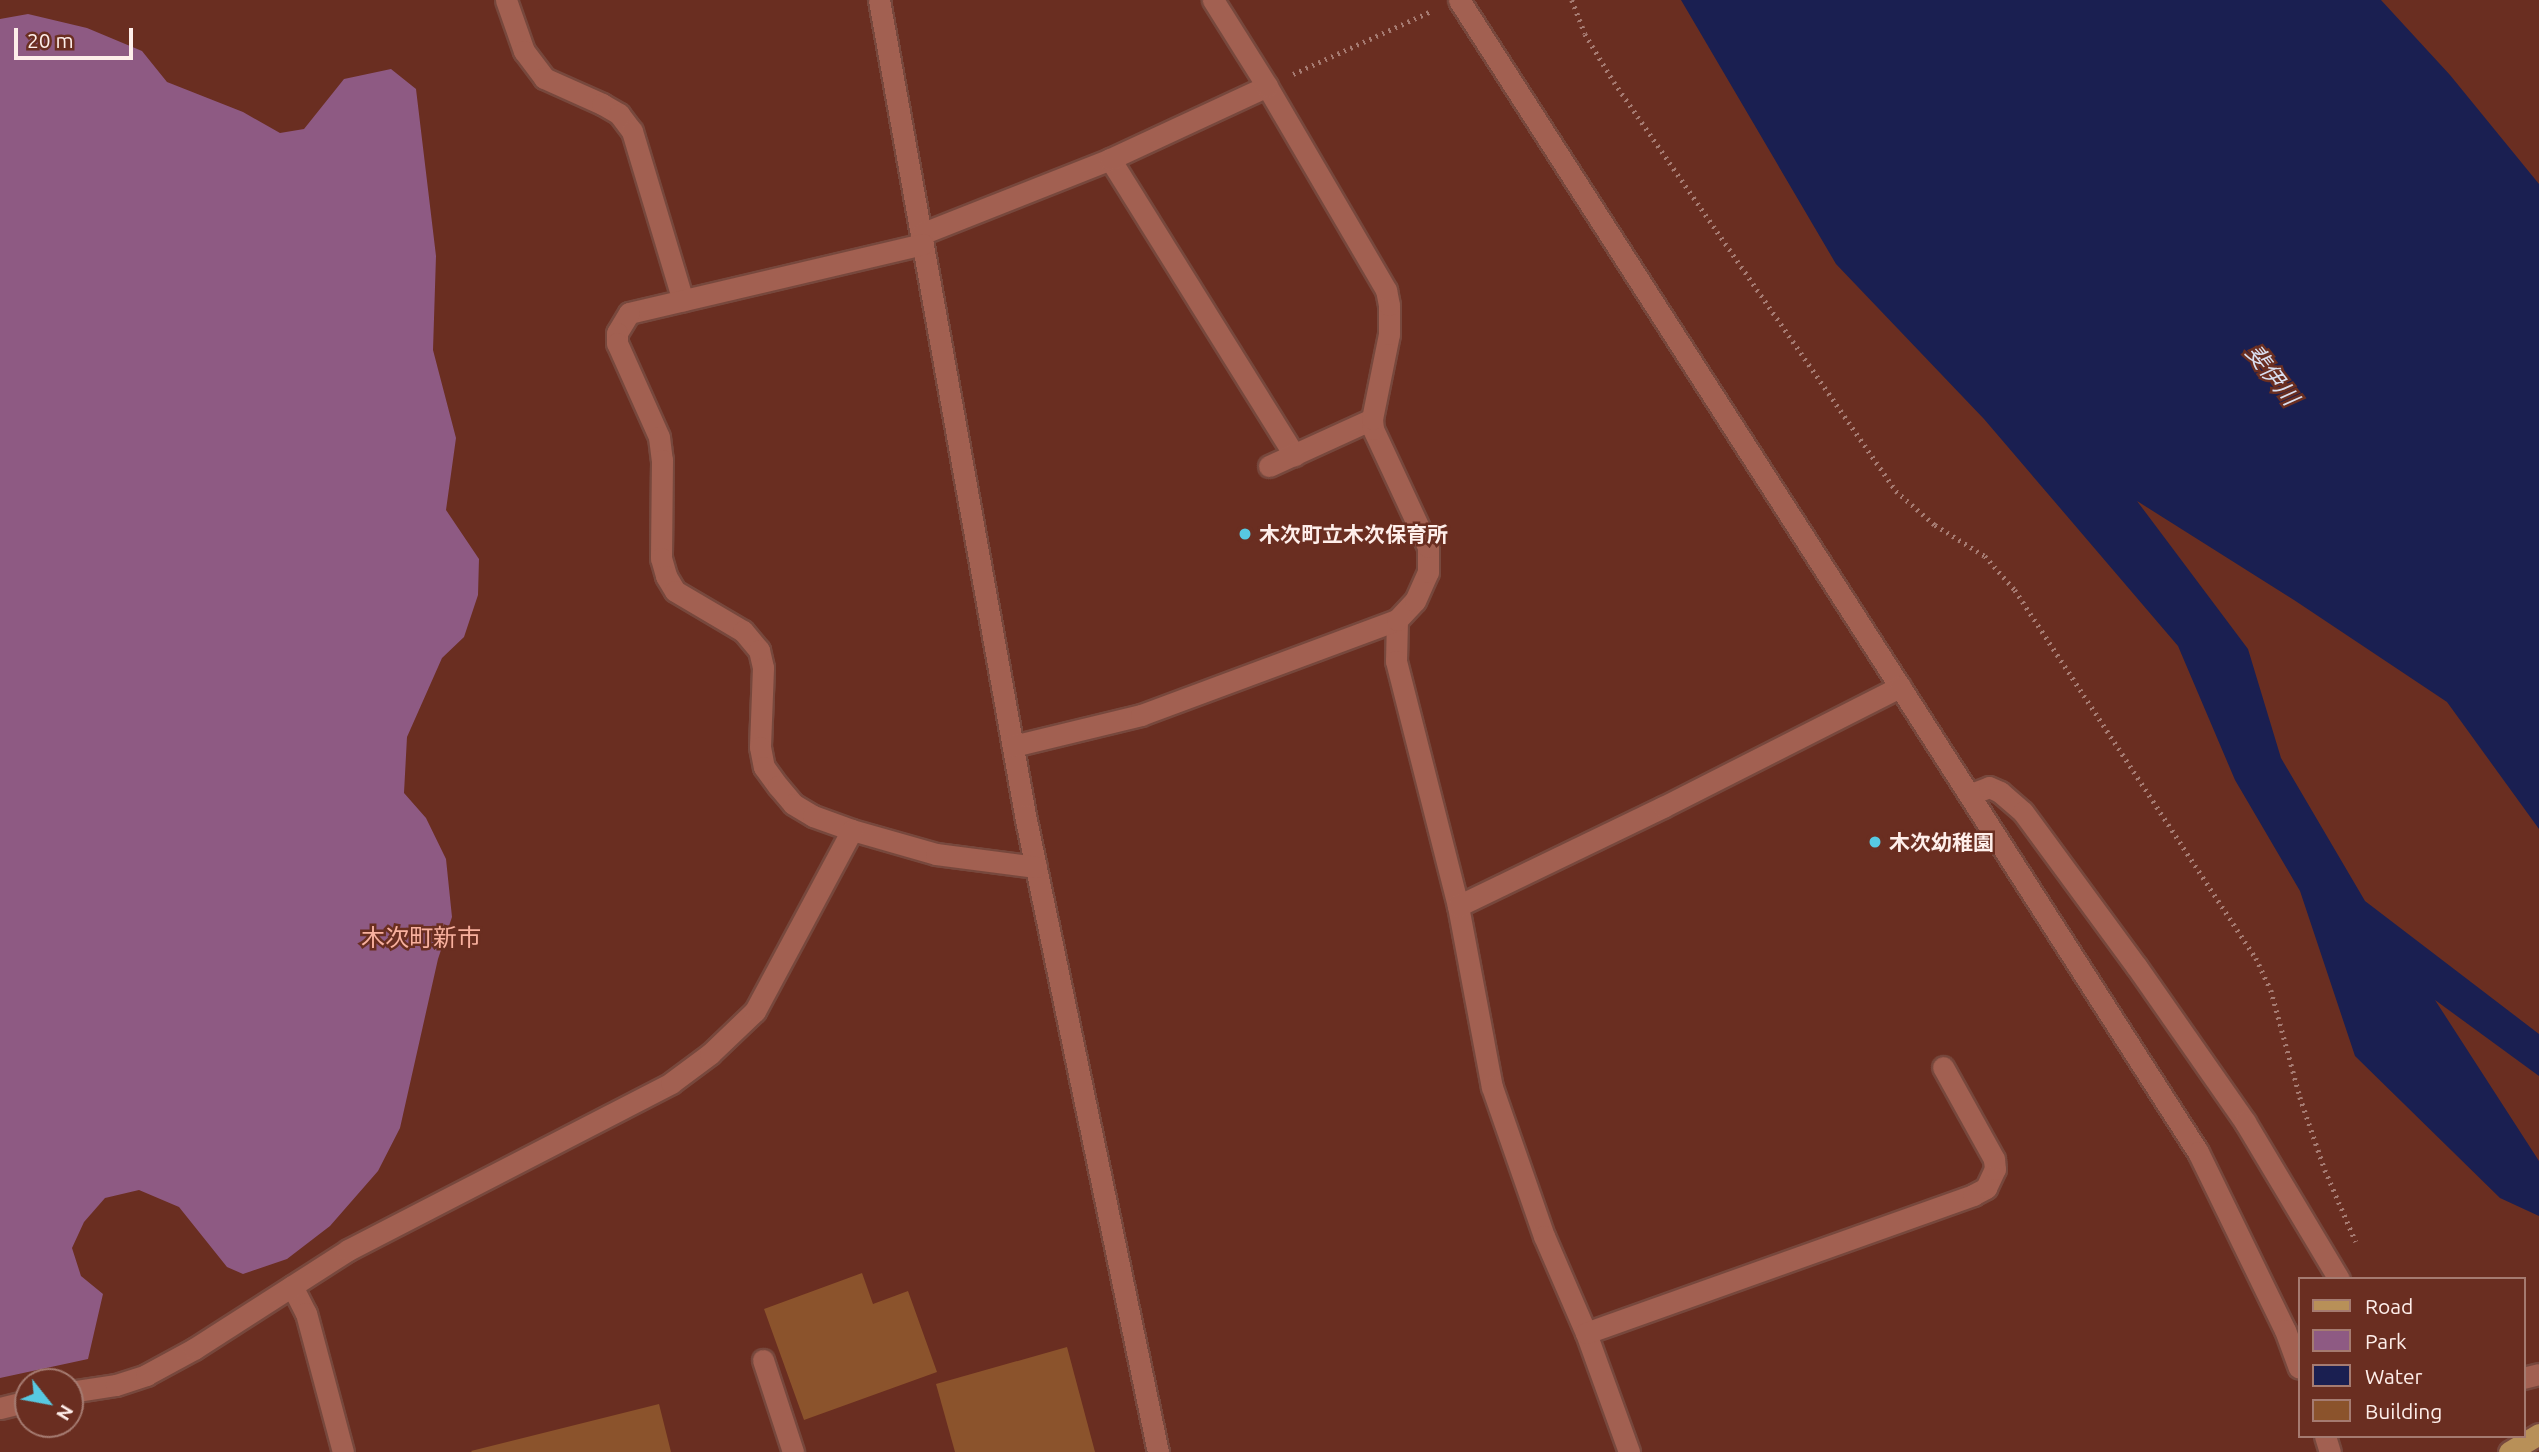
<!DOCTYPE html>
<html>
<head>
<meta charset="utf-8">
<style>
  body { margin:0 }
  #map { position:relative; width:2539px; height:1452px; overflow:hidden; background:#6a2e21; font-family:Ubuntu,"Noto Sans JP",sans-serif }
  div>[style] { position:absolute }
  .green>* { inset:0; background:#8e5a83 }
  .water>* { inset:0; background:#1a1f51 }
  .building>* { inset:0; background:#8b532c }
  .path>* { height:4.5px; margin-top:-2.25px; transform-origin:0; background:repeating-linear-gradient(90deg,#a67b72 0 2px,transparent 0 7px) }
  .roads { filter:drop-shadow(2px 0 #77483d) drop-shadow(-2px 0 #77483d) drop-shadow(0 2px #77483d) drop-shadow(0 -2px #77483d) }
  .minor>* { height:21px; margin:-10.5px; padding:0 10.5px; transform-origin:10.5px; border-radius:10.5px; background:#a26051 }
  .major>* { height:21px; margin:-10.5px; padding:0 10.5px; transform-origin:10.5px; border-radius:10.5px; background:#b89058 }
  .dots>* { width:19px; height:19px; translate:-50% -50%; box-sizing:border-box; border:4px solid #6a2e21; border-radius:50% }
  span { translate:-50% -50%; white-space:nowrap; text-align:center; line-height:1.15; -webkit-text-stroke:5px #6a2e21; paint-order:stroke }
  .poi-label { font-size:21px; color:#feeeea; font-weight:700 }
  .left { translate:0 -50%; text-align:left }
  .water-label { font-size:23px; color:#d9deef; font-style:italic }
  .quarter-label { font-size:24px; color:#f8b09e }
  .legend { position:absolute; left:2298px; top:1277px; width:228px; height:161px; box-sizing:border-box; background:#6a2e21; border:2px solid #a57b71; margin:0; padding:9px 12px; list-style:none; font-size:21px; color:#feeeea }
  .legend li { display:flex; align-items:center; gap:14px; height:35px }
  .legend b { width:35px; border:2px solid #a57b71 }
  .north { position:absolute; left:14px; top:1368px; width:70px; height:70px; box-sizing:border-box; background:#6a2e21; border:2px solid #a57b71; border-radius:50%; rotate:121deg; font-size:19px; font-weight:700; line-height:28px; text-align:center; color:#feeeea }
  .north::after { content:''; display:block; margin:auto; width:24px; height:32px; background:#57c9e2; clip-path:polygon(50% 0,100% 100%,50% 72%,0 100%) }
  .scale { position:absolute; left:14px; top:28px; width:119px; height:32px; box-sizing:border-box; border:4px solid #feeeea; border-top:0; padding-left:9px; font-size:21px; line-height:24px; white-space:nowrap; color:#feeeea; -webkit-text-stroke:5px #6a2e21; paint-order:stroke }
</style>
</head>
<body>
<div id="map">
  <div class="green">
    <i style="clip-path:polygon(28px 14px,87px 28px,142px 51px,167px 82px,243px 112px,280px 133px,304px 129px,344px 79px,391px 69px,416px 89px,436px 256px,433px 350px,456px 438px,446px 510px,479px 559px,478px 595px,464px 637px,442px 658px,407px 737px,404px 793px,426px 818px,446px 859px,452px 917px,438px 959px,400px 1128px,378px 1171px,330px 1226px,287px 1259px,243px 1274px,227px 1267px,179px 1207px,139px 1190px,105px 1198px,84px 1222px,72px 1248px,81px 1276px,103px 1294px,88px 1359px,0 1378px,0 19px)"></i>
  </div>
  <div class="water">
    <i style="clip-path:polygon(1681px 0,2381px 0,2450px 75px,2539px 184px,2539px 829px,2447px 702px,2294px 600px,2137px 501px,2248px 649px,2281px 758px,2365px 901px,2539px 1034px,2539px 1076px,2435px 1000px,2539px 1161px,2539px 1216px,2500px 1198px,2355px 1056px,2300px 891px,2235px 780px,2178px 646px,1984px 419px,1836px 264px)"></i>
  </div>
  <div class="building">
    <i style="clip-path:polygon(862px 1273px,873px 1304px,908px 1291px,937px 1372px,804px 1420px,764px 1309px)"></i>
    <i style="clip-path:polygon(1067px 1347px,1095px 1452px,955px 1452px,936px 1384px)"></i>
    <i style="clip-path:polygon(659px 1404px,671px 1452px,472px 1452px,471px 1451px)"></i>
  </div>
  <div class="path">
    <i style="left:1572px;top:0;width:36px;rotate:69deg"></i>
    <i style="left:1585px;top:34px;width:56px;rotate:58.9deg"></i>
    <i style="left:1614px;top:82px;width:497px;rotate:55.4deg"></i>
    <i style="left:1896px;top:491px;width:52px;rotate:41.1deg"></i>
    <i style="left:1935px;top:525px;width:59px;rotate:31.8deg"></i>
    <i style="left:1985px;top:556px;width:45px;rotate:48.6deg"></i>
    <i style="left:2015px;top:590px;width:440px;rotate:56.8deg"></i>
    <i style="left:2256px;top:958px;width:35px;rotate:65deg"></i>
    <i style="left:2271px;top:990px;width:111px;rotate:74.8deg"></i>
    <i style="left:2300px;top:1097px;width:77px;rotate:71.1deg"></i>
    <i style="left:2325px;top:1170px;width:78px;rotate:66.7deg"></i>
    <i style="left:1293px;top:74px;width:152px;rotate:-24.5deg"></i>
  </div>
  <div class="roads">
    <div class="minor">
      <i style="left:506px;top:0;width:54px;rotate:70.6deg"></i>
      <i style="left:524px;top:51px;width:34px;rotate:53deg"></i>
      <i style="left:544px;top:78px;width:64px;rotate:24.1deg"></i>
      <i style="left:602px;top:104px;width:20px;rotate:30deg"></i>
      <i style="left:619px;top:114px;width:21px;rotate:53deg"></i>
      <i style="left:632px;top:131px;width:177px;rotate:73.3deg"></i>
      <i style="left:879px;top:0;width:828px;rotate:79.84deg"></i>
      <i style="left:1025px;top:815px;width:651px;rotate:78.21deg"></i>
      <i style="left:1459px;top:0;width:816px;rotate:57.3deg"></i>
      <i style="left:1110px;top:159px;width:349px;rotate:58.1deg"></i>
      <i style="left:921px;top:234px;width:203px;rotate:-21.6deg"></i>
      <i style="left:1110px;top:159px;width:173px;rotate:-24.9deg"></i>
      <i style="left:923px;top:244px;width:302px;rotate:166.8deg"></i>
      <i style="left:629px;top:313px;width:23px;rotate:121deg"></i>
      <i style="left:617px;top:333px;width:10px;rotate:90deg"></i>
      <i style="left:617px;top:343px;width:103px;rotate:65.9deg"></i>
      <i style="left:659px;top:437px;width:23px;rotate:83deg"></i>
      <i style="left:662px;top:460px;width:98px;rotate:90.6deg"></i>
      <i style="left:661px;top:558px;width:19px;rotate:74deg"></i>
      <i style="left:666px;top:576px;width:17px;rotate:59deg"></i>
      <i style="left:675px;top:591px;width:79px;rotate:30.5deg"></i>
      <i style="left:743px;top:631px;width:25px;rotate:50deg"></i>
      <i style="left:759px;top:650px;width:18px;rotate:77deg"></i>
      <i style="left:763px;top:668px;width:79px;rotate:92.2deg"></i>
      <i style="left:760px;top:747px;width:20px;rotate:79deg"></i>
      <i style="left:764px;top:767px;width:24px;rotate:54deg"></i>
      <i style="left:778px;top:786px;width:23px;rotate:50deg"></i>
      <i style="left:793px;top:804px;width:23px;rotate:31deg"></i>
      <i style="left:813px;top:816px;width:41px;rotate:19.7deg"></i>
      <i style="left:852px;top:830px;width:87px;rotate:15.9deg"></i>
      <i style="left:936px;top:854px;width:101px;rotate:7.4deg"></i>
      <i style="left:1269px;top:466px;width:113px;rotate:-24.5deg"></i>
      <i style="left:1397px;top:620px;width:41px;rotate:91.4deg"></i>
      <i style="left:1396px;top:661px;width:253px;rotate:75.8deg"></i>
      <i style="left:1458px;top:906px;width:184px;rotate:79.4deg"></i>
      <i style="left:1492px;top:1087px;width:158px;rotate:70.8deg"></i>
      <i style="left:1544px;top:1236px;width:106px;rotate:66.6deg"></i>
      <i style="left:1586px;top:1333px;width:127px;rotate:70.1deg"></i>
      <i style="left:1013px;top:746px;width:132px;rotate:-13.6deg"></i>
      <i style="left:1141px;top:715px;width:273px;rotate:-20.4deg"></i>
      <i style="left:1397px;top:620px;width:26px;rotate:-47deg"></i>
      <i style="left:1415px;top:601px;width:32px;rotate:-66deg"></i>
      <i style="left:1428px;top:572px;width:25px;rotate:-90deg"></i>
      <i style="left:1428px;top:547px;width:130px;rotate:-115deg"></i>
      <i style="left:1373px;top:429px;width:10px;rotate:-96deg"></i>
      <i style="left:1372px;top:419px;width:87px;rotate:-78.7deg"></i>
      <i style="left:1389px;top:334px;width:29px;rotate:-90deg"></i>
      <i style="left:1389px;top:305px;width:15px;rotate:-101deg"></i>
      <i style="left:1386px;top:290px;width:236px;rotate:-120.3deg"></i>
      <i style="left:1267px;top:86px;width:102px;rotate:-122.1deg"></i>
      <i style="left:1971px;top:794px;width:19px;rotate:-21deg"></i>
      <i style="left:1989px;top:787px;width:12px;rotate:24deg"></i>
      <i style="left:2000px;top:792px;width:30px;rotate:41deg"></i>
      <i style="left:2023px;top:812px;width:192px;rotate:53.7deg"></i>
      <i style="left:2137px;top:967px;width:189px;rotate:55.1deg"></i>
      <i style="left:2245px;top:1122px;width:183px;rotate:59.1deg"></i>
      <i style="left:1458px;top:906px;width:228px;rotate:-25.8deg"></i>
      <i style="left:1663px;top:807px;width:266px;rotate:-26.9deg"></i>
      <i style="left:1900px;top:687px;width:552px;rotate:57.35deg"></i>
      <i style="left:2198px;top:1152px;width:198px;rotate:64deg"></i>
      <i style="left:2285px;top:1330px;width:40px;rotate:69.8deg"></i>
      <i style="left:292px;top:1286px;width:30px;rotate:63deg"></i>
      <i style="left:306px;top:1313px;width:144px;rotate:75.1deg"></i>
      <i style="left:1586px;top:1333px;width:411px;rotate:-19.6deg"></i>
      <i style="left:1973px;top:1195px;width:15px;rotate:-28deg"></i>
      <i style="left:1986px;top:1188px;width:21px;rotate:-65deg"></i>
      <i style="left:1995px;top:1169px;width:10px;rotate:-96deg"></i>
      <i style="left:1994px;top:1159px;width:105px;rotate:-119deg"></i>
      <i style="left:763px;top:1360px;width:97px;rotate:71.9deg"></i>
      <i style="left:2523px;top:1378px;width:16px;rotate:-14deg"></i>
      <i style="left:70px;top:1392px;width:47px;rotate:-8.7deg"></i>
      <i style="left:116px;top:1385px;width:32px;rotate:-18deg"></i>
      <i style="left:146px;top:1375px;width:55px;rotate:-28.4deg"></i>
      <i style="left:194px;top:1349px;width:183px;rotate:-32.7deg"></i>
      <i style="left:348px;top:1250px;width:364px;rotate:-27.3deg"></i>
      <i style="left:671px;top:1083px;width:49px;rotate:-36.6deg"></i>
      <i style="left:710px;top:1054px;width:62px;rotate:-43.7deg"></i>
      <i style="left:755px;top:1011px;width:205px;rotate:-61.8deg"></i>
      <i style="left:0;top:1408px;width:29px;rotate:-14deg"></i>
      <i style="left:2325px;top:1436px;width:17px;rotate:73deg"></i>
    </div>
    <div class="major">
      <i style="left:2509px;top:1452px;width:35px;rotate:-31deg"></i>
    </div>
  </div>
  <div class="dots">
    <i style="left:1245px;top:534px;background:#57c9e2"></i>
    <i style="left:1875px;top:842px;background:#57c9e2"></i>
  </div>
  <div class="poi-label">
    <span class="left" style="left:1259px;top:534px">木次町立木次保育所</span>
    <span class="left" style="left:1889px;top:842px">木次幼稚園</span>
  </div>
  <div class="water-label">
    <span style="left:2272px;top:375px;rotate:52deg">斐伊川</span>
  </div>
  <div class="quarter-label">
    <span style="left:421px;top:938px">木次町新市</span>
  </div>
  <ul class="legend">
  <li><b style="height:9px;background:#b89058"></b>Road</li>
  <li><b style="height:19px;background:#8e5a83"></b>Park</li>
  <li><b style="height:19px;background:#1a1f51"></b>Water</li>
  <li><b style="height:19px;background:#8b532c"></b>Building</li>
  </ul>
  <div class="north">N</div>
  <div class="scale">20 m</div>
</div>
</body>
</html>
